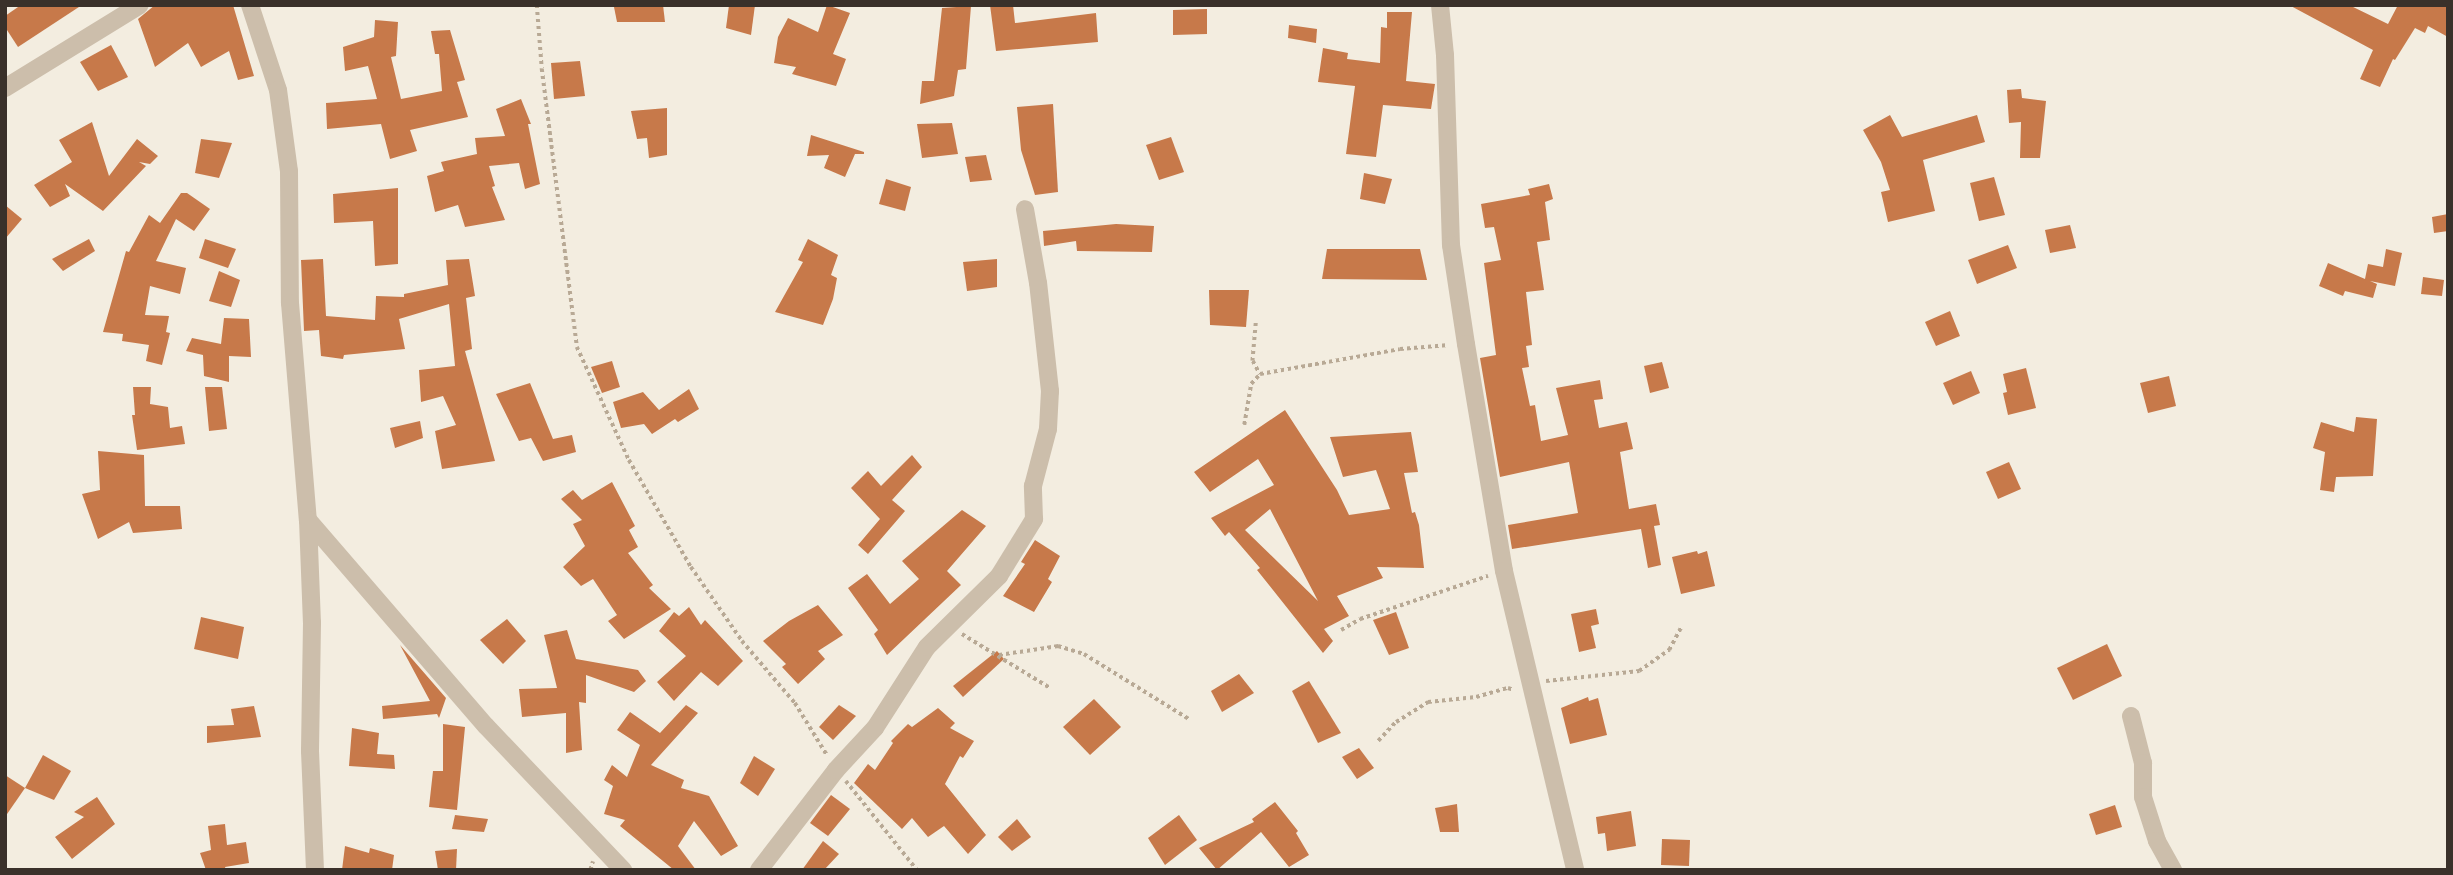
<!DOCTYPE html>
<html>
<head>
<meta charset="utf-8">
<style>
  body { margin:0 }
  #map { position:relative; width:2453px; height:875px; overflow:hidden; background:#f3ede0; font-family:"PT Sans Narrow",sans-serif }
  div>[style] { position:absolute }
  .building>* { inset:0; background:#c7794a }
  .path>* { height:3.5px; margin-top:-1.75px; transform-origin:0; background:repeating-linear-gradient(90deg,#b8a995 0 3.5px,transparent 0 7px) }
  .street>* { height:18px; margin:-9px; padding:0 9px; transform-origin:9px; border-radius:9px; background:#ccbeab }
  span { translate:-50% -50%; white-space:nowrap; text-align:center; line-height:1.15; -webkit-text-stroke:5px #fbf6ed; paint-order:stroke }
  .frame { position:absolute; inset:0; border:7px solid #3a312a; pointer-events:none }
</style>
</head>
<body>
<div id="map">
  <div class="building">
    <i style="clip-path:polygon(21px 5px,82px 5px,18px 47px,5px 27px,5px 16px)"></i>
    <i style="clip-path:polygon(155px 5px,233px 5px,254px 76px,238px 80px,229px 51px,201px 67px,188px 43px,155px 67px,138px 19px)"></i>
    <i style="clip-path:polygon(628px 5px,663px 5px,665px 22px,617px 22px,614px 7px)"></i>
    <i style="clip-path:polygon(729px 5px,755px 5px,751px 35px,726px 28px)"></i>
    <i style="clip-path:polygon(827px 5px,850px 13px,833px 54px,846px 59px,836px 86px,792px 74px,796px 67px,774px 63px,778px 37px,788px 18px,818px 32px)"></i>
    <i style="clip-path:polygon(990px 5px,1013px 5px,1015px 23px,1096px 13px,1098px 42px,996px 51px)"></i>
    <i style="clip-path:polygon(2289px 5px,2349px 5px,2388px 24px,2398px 5px,2448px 5px,2448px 37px,2428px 26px,2425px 33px,2415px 28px,2395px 60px,2393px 59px,2380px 87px,2360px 79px,2373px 50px)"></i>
    <i style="clip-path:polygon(971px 6px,966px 69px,958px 70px,954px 96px,920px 104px,922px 81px,934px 81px,942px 8px)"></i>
    <i style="clip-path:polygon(1207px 9px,1207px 34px,1173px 35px,1173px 10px)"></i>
    <i style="clip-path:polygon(1387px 12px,1412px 12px,1406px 81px,1435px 84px,1431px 109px,1383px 105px,1376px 157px,1346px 154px,1355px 86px,1318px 82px,1323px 48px,1348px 53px,1347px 59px,1380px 63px,1381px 27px,1387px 28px)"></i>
    <i style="clip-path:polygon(375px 20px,398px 22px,396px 56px,391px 57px,401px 99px,442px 91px,439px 54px,435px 54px,431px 31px,450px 30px,465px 80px,457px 82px,468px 117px,410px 130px,417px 151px,390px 159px,381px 124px,327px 129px,326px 103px,377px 99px,368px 66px,345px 71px,343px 47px,374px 37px)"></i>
    <i style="clip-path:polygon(1289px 25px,1317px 29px,1316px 43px,1288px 38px)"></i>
    <i style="clip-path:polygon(111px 45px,128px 77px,98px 91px,80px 62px)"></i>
    <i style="clip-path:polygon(580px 61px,585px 96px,554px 99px,551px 63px)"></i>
    <i style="clip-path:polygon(2021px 89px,2022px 98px,2046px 101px,2040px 158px,2020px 158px,2021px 122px,2009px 123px,2007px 90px)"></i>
    <i style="clip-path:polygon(521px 99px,531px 124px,528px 124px,540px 184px,525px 189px,519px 163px,489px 166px,495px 186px,492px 187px,505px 220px,465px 227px,458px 205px,435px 212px,427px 176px,444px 171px,441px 162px,477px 154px,475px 138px,505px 136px,496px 109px)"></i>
    <i style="clip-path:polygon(1053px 104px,1058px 192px,1035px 195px,1021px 150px,1017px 107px)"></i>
    <i style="clip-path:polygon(667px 108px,667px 155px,649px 158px,647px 138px,637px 139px,631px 111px)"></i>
    <i style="clip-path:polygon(1890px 115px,1902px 137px,1977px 115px,1985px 142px,1923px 160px,1935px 211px,1888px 222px,1881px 192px,1890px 190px,1881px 162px,1863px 130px)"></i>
    <i style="clip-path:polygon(92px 122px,109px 176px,137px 139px,158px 156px,150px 164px,139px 162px,146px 166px,103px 211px,65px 184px,70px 196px,50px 207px,34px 185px,72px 162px,59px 140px)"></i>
    <i style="clip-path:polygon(952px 123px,958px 154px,922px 158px,917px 124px)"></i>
    <i style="clip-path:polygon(811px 135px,864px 152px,864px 154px,855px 154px,845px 177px,824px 168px,829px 155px,807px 156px)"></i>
    <i style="clip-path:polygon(1171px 137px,1184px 172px,1159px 180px,1146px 145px)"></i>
    <i style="clip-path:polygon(201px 139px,232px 143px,219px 178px,195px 173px)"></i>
    <i style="clip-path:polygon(986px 155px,992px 180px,970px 182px,965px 157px)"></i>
    <i style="clip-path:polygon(1364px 173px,1392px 179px,1385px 204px,1360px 199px)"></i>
    <i style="clip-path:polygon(1994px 177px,2005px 215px,1979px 221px,1970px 183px)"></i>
    <i style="clip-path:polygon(886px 179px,911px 187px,905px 211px,879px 204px)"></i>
    <i style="clip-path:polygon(1549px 184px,1553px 199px,1545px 202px,1550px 240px,1537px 242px,1544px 290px,1526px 292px,1532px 345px,1526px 346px,1529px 367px,1522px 368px,1530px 406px,1535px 405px,1541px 441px,1568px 435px,1556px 388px,1600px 380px,1603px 399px,1594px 400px,1599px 428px,1627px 422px,1633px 449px,1620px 452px,1629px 509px,1656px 504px,1660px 525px,1654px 526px,1661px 565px,1648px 568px,1641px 529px,1512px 549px,1508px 525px,1578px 513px,1569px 462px,1500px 477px,1480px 358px,1496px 355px,1484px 263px,1501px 260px,1494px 227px,1485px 228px,1481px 204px,1530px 195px,1528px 189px)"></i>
    <i style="clip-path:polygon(398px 188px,398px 264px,375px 266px,373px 221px,334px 223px,333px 194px)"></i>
    <i style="clip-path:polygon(181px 193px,187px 193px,210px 209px,194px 231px,176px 219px,156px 261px,186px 268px,180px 294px,150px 286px,145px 315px,169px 316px,166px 332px,170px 333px,162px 365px,146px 361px,149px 345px,122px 341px,123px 334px,103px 332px,126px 251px,129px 252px,149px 215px,160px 223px)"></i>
    <i style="clip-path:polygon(5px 205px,22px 219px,5px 239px)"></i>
    <i style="clip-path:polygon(2448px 214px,2448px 231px,2434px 233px,2432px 217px)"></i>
    <i style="clip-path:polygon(1116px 224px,1154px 226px,1152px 252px,1077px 251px,1076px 241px,1044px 246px,1043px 231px)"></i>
    <i style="clip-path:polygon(2070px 225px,2076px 248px,2050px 253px,2045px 230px)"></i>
    <i style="clip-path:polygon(89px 239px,95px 251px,63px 271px,52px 259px)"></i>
    <i style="clip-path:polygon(205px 239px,236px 249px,228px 268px,199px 258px)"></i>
    <i style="clip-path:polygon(808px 239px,838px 255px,831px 275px,837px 278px,833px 299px,823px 325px,775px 312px,803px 262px,798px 260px)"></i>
    <i style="clip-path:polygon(2008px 245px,2017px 268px,1977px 284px,1968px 260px)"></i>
    <i style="clip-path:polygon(1327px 249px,1420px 249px,1427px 280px,1322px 279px)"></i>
    <i style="clip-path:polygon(2386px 249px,2402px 253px,2395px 286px,2370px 281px,2377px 284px,2373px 298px,2345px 291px,2343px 296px,2319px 286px,2328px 263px,2365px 279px,2368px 264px,2383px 267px)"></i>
    <i style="clip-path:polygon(323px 259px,326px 316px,375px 320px,376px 296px,404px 297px,404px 294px,448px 285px,446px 260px,469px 259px,475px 296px,466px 298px,472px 349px,465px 351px,495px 461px,442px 469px,435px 431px,456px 425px,443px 396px,421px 402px,419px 370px,455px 366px,449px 304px,399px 319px,405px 349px,344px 355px,343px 359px,321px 356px,319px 330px,304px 331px,301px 260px)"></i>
    <i style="clip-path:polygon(997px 259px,997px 287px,967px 291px,963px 262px)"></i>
    <i style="clip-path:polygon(219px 271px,240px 280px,231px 307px,209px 301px)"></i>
    <i style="clip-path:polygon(2423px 277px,2444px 280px,2442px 296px,2421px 294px)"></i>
    <i style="clip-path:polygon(1209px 290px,1249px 290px,1246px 327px,1210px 325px)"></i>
    <i style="clip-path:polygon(1950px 311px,1960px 336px,1936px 346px,1925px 322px)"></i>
    <i style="clip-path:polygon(224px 318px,249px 319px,251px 357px,229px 356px,229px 382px,204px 376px,203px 355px,186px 351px,192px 338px,221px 344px)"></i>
    <i style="clip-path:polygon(612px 361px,620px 387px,602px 393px,591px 367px)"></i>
    <i style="clip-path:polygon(1662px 362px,1669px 388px,1650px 393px,1644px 366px)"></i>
    <i style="clip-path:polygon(2026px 368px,2036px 408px,2008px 415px,2003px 393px,2007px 392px,2003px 374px)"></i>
    <i style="clip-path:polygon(1971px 371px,1980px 393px,1953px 405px,1943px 383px)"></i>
    <i style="clip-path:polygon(2169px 376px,2176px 406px,2148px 413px,2140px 383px)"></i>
    <i style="clip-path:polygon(530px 383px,553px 439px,572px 435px,576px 452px,543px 461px,531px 438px,519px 441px,496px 394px)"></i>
    <i style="clip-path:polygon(133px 387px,151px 387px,150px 404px,168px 407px,170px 428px,182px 426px,185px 444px,137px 450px,132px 415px,135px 415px)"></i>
    <i style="clip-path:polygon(205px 387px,222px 387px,227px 429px,209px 431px)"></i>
    <i style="clip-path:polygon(689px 389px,699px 409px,678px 422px,675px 419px,652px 434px,644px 424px,621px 428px,613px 402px,643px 392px,659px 410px)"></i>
    <i style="clip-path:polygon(evenodd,1285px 410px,1337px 490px,1349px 515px,1390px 509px,1376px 470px,1343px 477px,1330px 437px,1411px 432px,1418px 472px,1404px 473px,1412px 513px,1415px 512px,1419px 525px,1424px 568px,1377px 567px,1383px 578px,1337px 596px,1349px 616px,1324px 629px,1333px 641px,1323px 653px,1257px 570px,1260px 568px,1229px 532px,1225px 536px,1211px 518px,1274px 485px,1258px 459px,1210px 492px,1194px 472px,1285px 410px,1270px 509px,1318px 601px,1245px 530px,1270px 509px)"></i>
    <i style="clip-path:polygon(2356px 417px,2377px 419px,2373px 476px,2336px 477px,2334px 492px,2320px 490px,2325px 452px,2313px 448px,2321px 422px,2354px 432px)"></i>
    <i style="clip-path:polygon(420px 421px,423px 438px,395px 448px,390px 428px)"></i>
    <i style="clip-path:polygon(98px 451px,144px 455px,145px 506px,180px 506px,182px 529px,133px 533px,129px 522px,98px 539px,82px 494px,100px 490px)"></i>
    <i style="clip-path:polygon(912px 455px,922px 467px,892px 500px,905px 511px,868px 554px,858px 545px,880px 519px,851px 488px,868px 471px,881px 486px)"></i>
    <i style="clip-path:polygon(2009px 462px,2021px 489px,1998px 499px,1986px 472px)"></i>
    <i style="clip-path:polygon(612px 482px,635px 526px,629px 530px,638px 547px,628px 553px,653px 585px,649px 588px,671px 609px,624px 639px,608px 621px,617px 615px,593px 579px,581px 586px,563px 567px,585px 546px,573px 524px,582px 520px,561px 499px,573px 490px,582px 500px)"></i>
    <i style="clip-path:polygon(962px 510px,986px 526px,947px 571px,961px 585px,887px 655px,874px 634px,878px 630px,848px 588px,867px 574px,890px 604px,919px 579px,902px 561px)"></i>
    <i style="clip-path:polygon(1035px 540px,1060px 556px,1048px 579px,1052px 582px,1034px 612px,1003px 596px,1025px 564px,1021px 562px)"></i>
    <i style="clip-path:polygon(1697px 551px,1698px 554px,1707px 551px,1715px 586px,1681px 594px,1672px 557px)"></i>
    <i style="clip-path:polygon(818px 605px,843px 635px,818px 651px,825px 659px,798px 684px,782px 667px,786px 664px,763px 641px,789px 621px)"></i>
    <i style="clip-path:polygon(689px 607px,701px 625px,705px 620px,743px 661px,718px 686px,701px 672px,674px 701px,657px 682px,686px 656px,659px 631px,674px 612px,679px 616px)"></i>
    <i style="clip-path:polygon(1596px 609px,1599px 624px,1591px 626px,1596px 648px,1579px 652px,1571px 614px)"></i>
    <i style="clip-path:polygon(1396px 612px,1409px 648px,1389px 655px,1373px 620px)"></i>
    <i style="clip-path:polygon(201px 617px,244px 627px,238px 659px,194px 649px)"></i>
    <i style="clip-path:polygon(507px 619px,526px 641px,503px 664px,480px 640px)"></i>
    <i style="clip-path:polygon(567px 630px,576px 659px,638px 670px,646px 681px,634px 692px,586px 675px,586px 703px,579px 702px,582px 750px,566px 753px,566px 713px,522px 717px,519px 689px,557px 688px,544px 635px)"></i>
    <i style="clip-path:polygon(2107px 644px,2122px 676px,2073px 700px,2057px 668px)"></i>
    <i style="clip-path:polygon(400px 645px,446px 698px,439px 718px,437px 714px,383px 719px,382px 706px,430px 701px)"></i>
    <i style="clip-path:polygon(997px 651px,1004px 659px,963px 697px,953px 686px)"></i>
    <i style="clip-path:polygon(1239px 674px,1254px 693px,1222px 712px,1211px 691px)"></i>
    <i style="clip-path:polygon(1309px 681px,1341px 733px,1318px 743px,1292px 691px)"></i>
    <i style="clip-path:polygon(1588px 697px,1589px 701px,1598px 698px,1607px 735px,1570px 744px,1561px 708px)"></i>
    <i style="clip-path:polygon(1094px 699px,1121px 727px,1090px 755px,1063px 727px)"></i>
    <i style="clip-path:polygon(686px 705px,698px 713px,651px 765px,684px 780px,681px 788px,709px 796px,738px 846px,721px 856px,694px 821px,678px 846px,696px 870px,674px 870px,620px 826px,625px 820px,604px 814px,613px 786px,604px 780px,612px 765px,627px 777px,640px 745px,617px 730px,630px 712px,660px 733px)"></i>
    <i style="clip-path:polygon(839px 705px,856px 716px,833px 740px,819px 727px)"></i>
    <i style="clip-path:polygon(254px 706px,261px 737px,207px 743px,207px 726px,234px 725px,231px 709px)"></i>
    <i style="clip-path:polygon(938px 708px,955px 723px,950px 728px,974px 741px,963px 758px,960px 756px,945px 784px,986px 835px,968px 854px,944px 826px,928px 837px,912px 818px,902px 829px,854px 783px,868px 764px,875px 770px,893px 743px,891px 741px,908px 724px,912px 727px)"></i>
    <i style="clip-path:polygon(443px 724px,465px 727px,457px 810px,429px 807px,433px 771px,443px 771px)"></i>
    <i style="clip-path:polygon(352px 728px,379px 733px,377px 754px,394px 755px,395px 769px,349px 766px)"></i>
    <i style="clip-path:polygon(1359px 748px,1374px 768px,1357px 779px,1342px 757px)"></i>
    <i style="clip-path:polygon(43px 755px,71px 771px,54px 800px,25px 788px)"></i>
    <i style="clip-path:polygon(754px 756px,775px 769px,758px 796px,740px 783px)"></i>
    <i style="clip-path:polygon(5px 775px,25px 788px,5px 817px)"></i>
    <i style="clip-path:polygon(831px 795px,850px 809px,828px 836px,810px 823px)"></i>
    <i style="clip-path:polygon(97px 797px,115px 824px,72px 859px,55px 837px,84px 817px,74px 812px)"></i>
    <i style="clip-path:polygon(1275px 802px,1298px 831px,1296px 833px,1309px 855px,1289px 867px,1261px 832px,1217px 870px,1199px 848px,1254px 822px,1252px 819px)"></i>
    <i style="clip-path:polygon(1457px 804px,1459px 832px,1440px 832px,1435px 808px)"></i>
    <i style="clip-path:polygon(2115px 805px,2122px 827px,2096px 835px,2089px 814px)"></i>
    <i style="clip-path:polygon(1631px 811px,1636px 846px,1607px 851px,1605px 833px,1598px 834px,1596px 817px)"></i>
    <i style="clip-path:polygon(455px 815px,488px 819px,484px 832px,452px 829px)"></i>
    <i style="clip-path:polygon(1179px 815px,1197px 840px,1165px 865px,1148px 838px)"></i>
    <i style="clip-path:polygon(1017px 819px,1031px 837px,1012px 851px,998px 837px)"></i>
    <i style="clip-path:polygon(225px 824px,227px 845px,246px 842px,249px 863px,225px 867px,226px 870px,206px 870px,200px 853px,211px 850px,208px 826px)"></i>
    <i style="clip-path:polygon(1662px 839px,1690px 840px,1689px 866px,1661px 865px)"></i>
    <i style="clip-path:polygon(823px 841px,839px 854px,824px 870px,802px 870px)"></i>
    <i style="clip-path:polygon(345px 846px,369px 853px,370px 848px,394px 855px,392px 870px,342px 870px)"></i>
    <i style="clip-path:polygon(457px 849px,456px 870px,438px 870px,435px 851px)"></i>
  </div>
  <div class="path">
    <i style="left:537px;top:5px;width:64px;rotate:85.5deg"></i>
    <i style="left:542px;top:69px;width:280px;rotate:82.8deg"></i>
    <i style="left:577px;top:347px;width:124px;rotate:65.3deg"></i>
    <i style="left:629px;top:460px;width:124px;rotate:59.9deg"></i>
    <i style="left:691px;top:567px;width:90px;rotate:55.4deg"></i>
    <i style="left:742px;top:641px;width:82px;rotate:49.5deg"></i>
    <i style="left:795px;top:703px;width:61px;rotate:58.4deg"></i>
    <i style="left:1256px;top:323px;width:38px;rotate:95deg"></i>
    <i style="left:1253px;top:361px;width:15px;rotate:62deg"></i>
    <i style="left:1244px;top:425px;width:42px;rotate:-80.3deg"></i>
    <i style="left:1251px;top:384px;width:13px;rotate:-48deg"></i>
    <i style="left:1260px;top:374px;width:142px;rotate:-10.1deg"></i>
    <i style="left:1400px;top:349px;width:49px;rotate:-4.7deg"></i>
    <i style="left:1341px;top:630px;width:22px;rotate:-30deg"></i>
    <i style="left:1360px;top:619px;width:135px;rotate:-18.6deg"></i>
    <i style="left:962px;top:634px;width:103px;rotate:31.5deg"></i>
    <i style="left:999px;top:655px;width:60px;rotate:-8.7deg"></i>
    <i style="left:1058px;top:646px;width:27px;rotate:17deg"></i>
    <i style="left:1084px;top:654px;width:123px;rotate:31.8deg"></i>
    <i style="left:1546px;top:681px;width:94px;rotate:-6.1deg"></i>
    <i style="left:1639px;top:671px;width:37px;rotate:-35deg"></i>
    <i style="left:1669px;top:650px;width:27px;rotate:-62deg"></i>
    <i style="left:1378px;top:741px;width:26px;rotate:-47deg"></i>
    <i style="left:1396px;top:722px;width:38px;rotate:-32deg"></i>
    <i style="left:1428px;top:702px;width:48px;rotate:-5.9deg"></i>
    <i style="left:1476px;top:697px;width:33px;rotate:-16deg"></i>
    <i style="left:1508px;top:688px;width:6px;rotate:18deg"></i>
    <i style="left:846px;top:781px;width:114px;rotate:51.4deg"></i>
    <i style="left:590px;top:870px;width:9px;rotate:-72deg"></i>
  </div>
  <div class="street">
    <i style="left:250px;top:5px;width:89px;rotate:71.8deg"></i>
    <i style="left:278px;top:90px;width:82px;rotate:82.3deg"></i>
    <i style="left:289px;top:171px;width:132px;rotate:89.6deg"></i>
    <i style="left:290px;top:303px;width:218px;rotate:85.3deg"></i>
    <i style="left:308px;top:520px;width:103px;rotate:87.8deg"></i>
    <i style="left:312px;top:623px;width:128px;rotate:90.9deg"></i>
    <i style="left:310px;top:751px;width:119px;rotate:87.6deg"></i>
    <i style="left:1440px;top:5px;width:50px;rotate:84.3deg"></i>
    <i style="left:1445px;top:55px;width:190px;rotate:88.2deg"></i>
    <i style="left:1451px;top:245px;width:100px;rotate:81.4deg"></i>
    <i style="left:1466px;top:344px;width:230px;rotate:80.5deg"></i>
    <i style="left:1504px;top:571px;width:307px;rotate:76.6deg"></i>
    <i style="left:5px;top:88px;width:158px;rotate:-31.6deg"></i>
    <i style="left:308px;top:520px;width:272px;rotate:49.2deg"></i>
    <i style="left:486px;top:726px;width:199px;rotate:46.4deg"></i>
    <i style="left:2131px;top:716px;width:49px;rotate:75.7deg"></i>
    <i style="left:2143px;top:763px;width:34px;rotate:90deg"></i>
    <i style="left:2143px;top:797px;width:46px;rotate:72.3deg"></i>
    <i style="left:2157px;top:841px;width:33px;rotate:61deg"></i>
    <i style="left:759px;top:870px;width:126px;rotate:-52.4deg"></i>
    <i style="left:836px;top:770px;width:57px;rotate:-47.1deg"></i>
    <i style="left:875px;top:728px;width:96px;rotate:-57.3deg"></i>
    <i style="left:927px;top:647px;width:101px;rotate:-44.6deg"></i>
    <i style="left:999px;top:576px;width:67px;rotate:-58.4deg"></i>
    <i style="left:1034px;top:519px;width:33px;rotate:-92deg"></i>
    <i style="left:1033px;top:486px;width:59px;rotate:-75.3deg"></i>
    <i style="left:1048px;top:429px;width:38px;rotate:-87deg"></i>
    <i style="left:1050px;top:391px;width:109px;rotate:-96.3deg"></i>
    <i style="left:1038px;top:283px;width:75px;rotate:-100deg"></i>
  </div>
  <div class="frame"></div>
</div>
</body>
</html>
